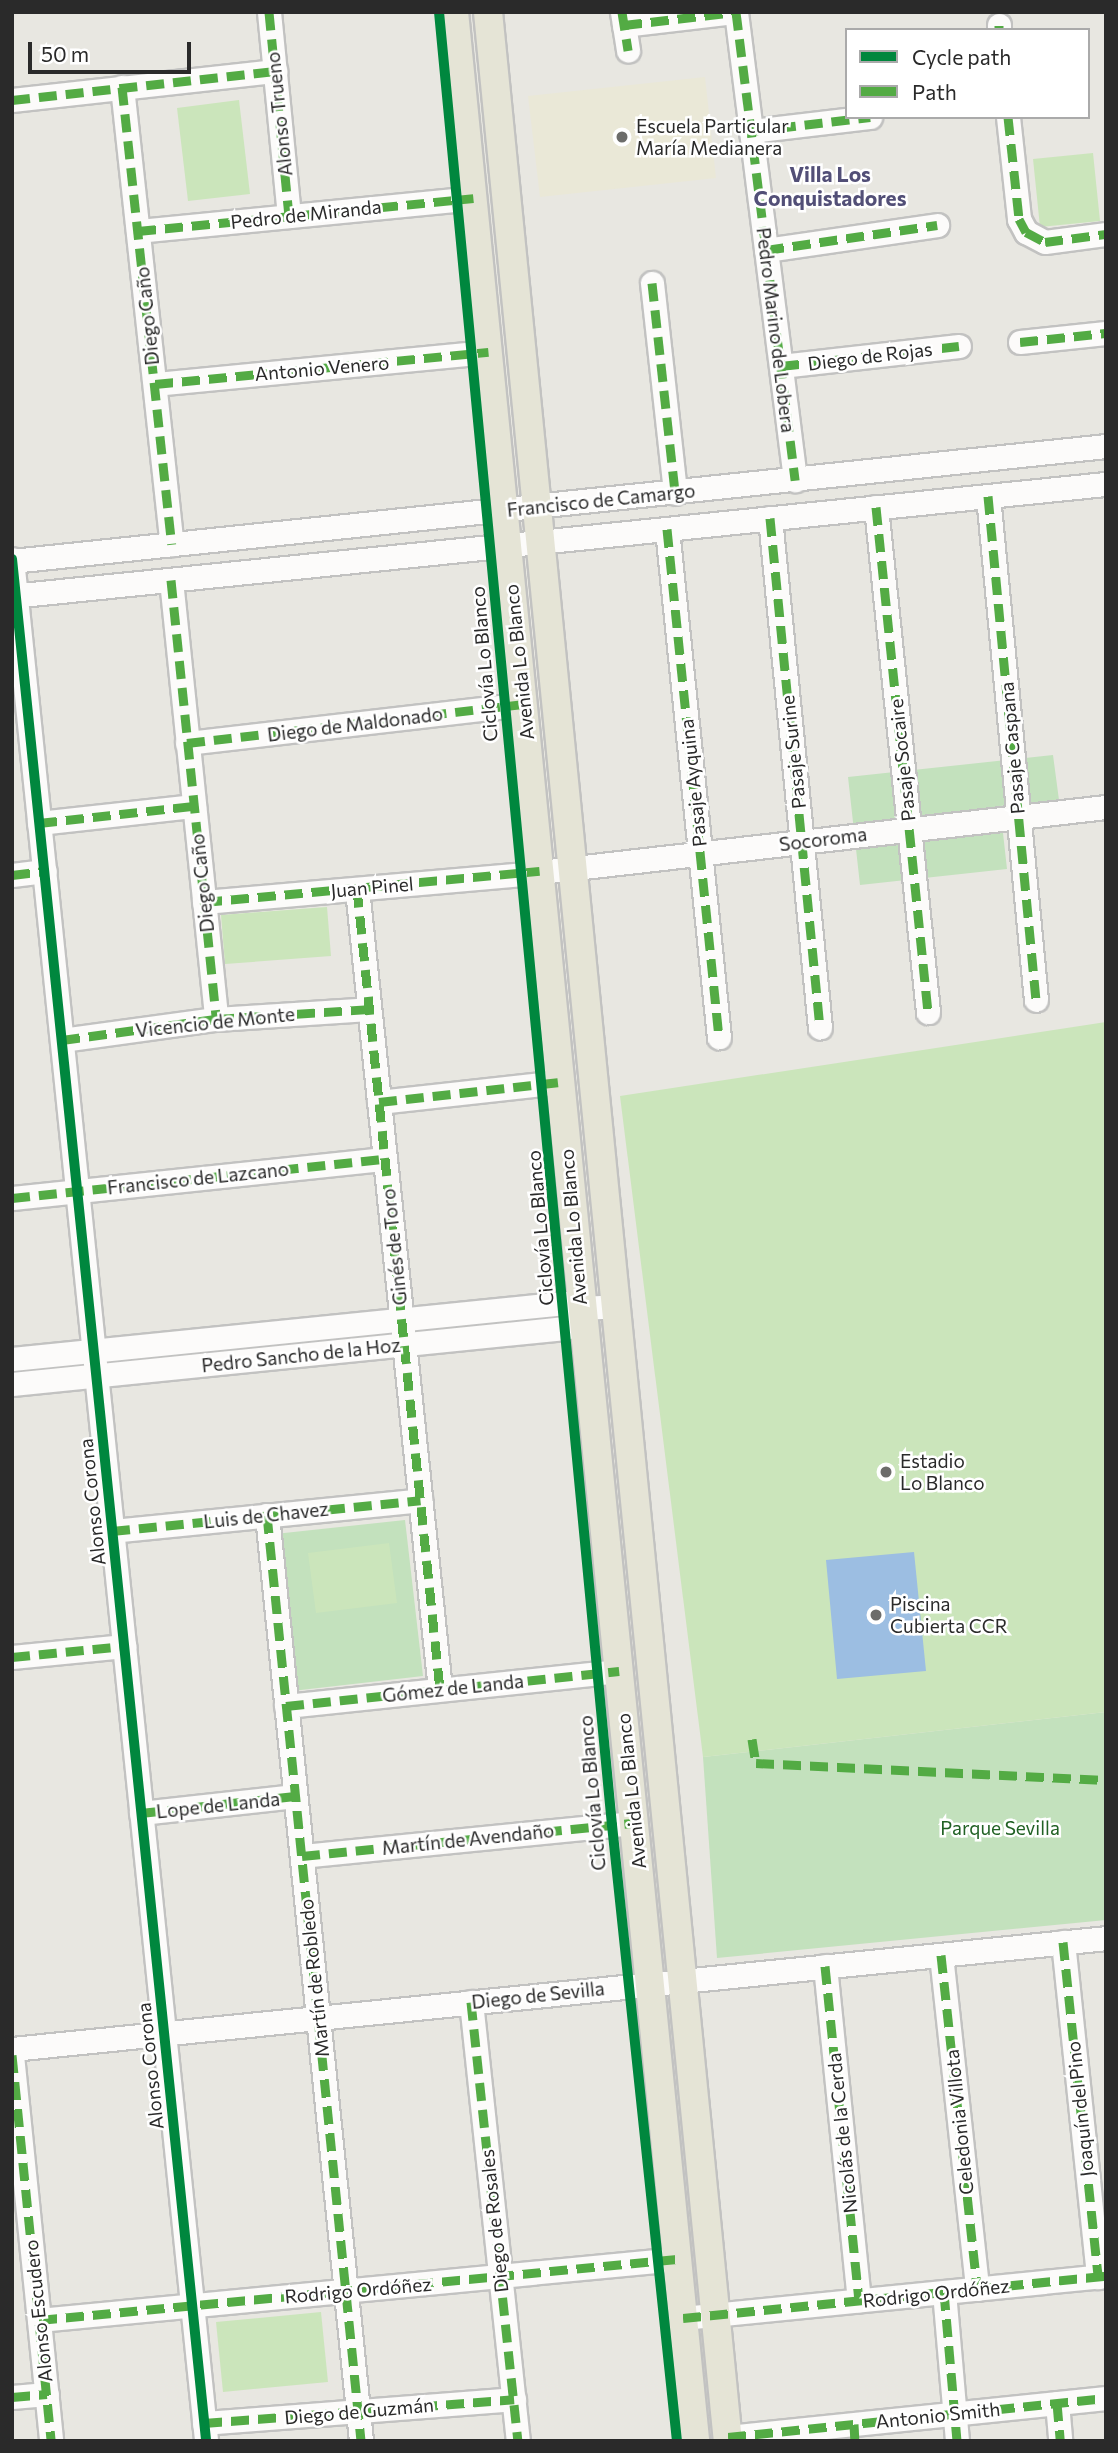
<!DOCTYPE html>
<html>
<head>
<meta charset="utf-8">
<style>
  body { margin:0 }
  #map { position:relative; width:1118px; height:2453px; overflow:hidden; background:#e8e7e1; font-family:Commissioner,sans-serif }
  div>[style] { position:absolute }
  .education>* { inset:0; background:#eae8d7 }
  .green>* { inset:0; background:#c3e1bd }
  .pitch>* { inset:0; background:#cbe5bb }
  .water>* { inset:0; background:#9cbee2 }
  .roads { filter:drop-shadow(2px 0 #c2c2c1) drop-shadow(-2px 0 #c2c2c1) drop-shadow(0 2px #c2c2c1) drop-shadow(0 -2px #c2c2c1) }
  .minor>* { height:23px; margin:-11.5px; padding:0 11.5px; transform-origin:11.5px; border-radius:11.5px; background:#fcfbfa }
  .major>* { height:28px; margin:-14px; padding:0 14px; transform-origin:14px; border-radius:14px; background:#e5e4d6 }
  .quiet>* { height:9px; margin-top:-4.5px; transform-origin:0; background:repeating-linear-gradient(90deg,#53ab44 0 18px,transparent 0 27px) }
  .cycleway>* { height:10px; margin:-5px; padding:0 5px; transform-origin:5px; border-radius:5px; background:#00873e }
  .dots>* { width:19px; height:19px; translate:-50% -50%; box-sizing:border-box; border:4px solid #fff; border-radius:50% }
  span { translate:-50% -50%; white-space:nowrap; text-align:center; line-height:1.15; -webkit-text-stroke:5px #fff; paint-order:stroke }
  .street-label { font-size:19px; color:#2a2a2a }
  .poi-label { font-size:19px; color:#2a2a2a }
  .left { translate:0 -50%; text-align:left }
  .park-label { font-size:19px; color:#216124 }
  .neighbourhood-label { font-size:21px; color:#524f77; font-weight:700 }
  .frame { position:absolute; inset:0; border:14px solid #2a2a2a; pointer-events:none }
  .legend { position:absolute; left:845px; top:28px; width:245px; height:91px; box-sizing:border-box; background:#fff; border:2px solid #aaa; margin:0; padding:9px 12px; list-style:none; font-size:21px; color:#2a2a2a }
  .legend li { display:flex; align-items:center; gap:14px; height:35px }
  .legend b { width:35px; border:2px solid #aaa }
  .scale { position:absolute; left:28px; top:42px; width:163px; height:32px; box-sizing:border-box; border:4px solid #2a2a2a; border-top:0; padding-left:9px; font-size:21px; line-height:24px; white-space:nowrap; color:#2a2a2a; -webkit-text-stroke:5px #fff; paint-order:stroke }
</style>
</head>
<body>
<div id="map">
  <div class="education">
    <i style="clip-path:polygon(705px 77px,716px 178px,540px 197px,528px 96px)"></i>
  </div>
  <div class="green">
    <i style="clip-path:polygon(1053px 755px,1059px 800px,1000px 806px,1007px 869px,860px 885px,848px 777px)"></i>
    <i style="clip-path:polygon(405px 1520px,423px 1676px,292px 1691px,275px 1534px)"></i>
    <i style="clip-path:polygon(1106px 1712px,1106px 1920px,717px 1958px,703px 1757px)"></i>
  </div>
  <div class="pitch">
    <i style="clip-path:polygon(239px 100px,250px 194px,188px 201px,177px 108px)"></i>
    <i style="clip-path:polygon(1093px 153px,1100px 221px,1040px 227px,1033px 159px)"></i>
    <i style="clip-path:polygon(327px 907px,331px 956px,225px 964px,221px 915px)"></i>
    <i style="clip-path:polygon(1106px 1022px,1106px 1712px,703px 1757px,620px 1096px)"></i>
    <i style="clip-path:polygon(389px 1543px,397px 1603px,316px 1613px,308px 1553px)"></i>
    <i style="clip-path:polygon(321px 2312px,328px 2382px,223px 2392px,216px 2322px)"></i>
  </div>
  <div class="water">
    <i style="clip-path:polygon(914px 1552px,926px 1671px,837px 1679px,826px 1560px)"></i>
  </div>
  <div class="roads">
    <div class="minor">
      <i style="left:269px;top:12px;width:205px;rotate:84.4deg"></i>
      <i style="left:622px;top:12px;width:39px;rotate:81deg"></i>
      <i style="left:736px;top:12px;width:472px;rotate:82.8deg"></i>
      <i style="left:624px;top:25px;width:112px;rotate:-6.7deg"></i>
      <i style="left:999px;top:25px;width:5px;rotate:90deg"></i>
      <i style="left:122px;top:87px;width:460px;rotate:83.8deg"></i>
      <i style="left:12px;top:100px;width:265px;rotate:-6.3deg"></i>
      <i style="left:1008px;top:117px;width:103px;rotate:83.8deg"></i>
      <i style="left:1019px;top:219px;width:15px;rotate:62deg"></i>
      <i style="left:1026px;top:232px;width:21px;rotate:28deg"></i>
      <i style="left:1045px;top:242px;width:62px;rotate:-7.5deg"></i>
      <i style="left:751px;top:131px;width:120px;rotate:-6.7deg"></i>
      <i style="left:138px;top:231px;width:337px;rotate:-5.6deg"></i>
      <i style="left:766px;top:250px;width:173px;rotate:-8.3deg"></i>
      <i style="left:652px;top:283px;width:211px;rotate:83.7deg"></i>
      <i style="left:1020px;top:342px;width:86px;rotate:-6deg"></i>
      <i style="left:781px;top:366px;width:179px;rotate:-6.4deg"></i>
      <i style="left:155px;top:384px;width:335px;rotate:-5.5deg"></i>
      <i style="left:988px;top:496px;width:506px;rotate:84.56deg"></i>
      <i style="left:876px;top:507px;width:508px;rotate:84.12deg"></i>
      <i style="left:770px;top:518px;width:512px;rotate:84.4deg"></i>
      <i style="left:667px;top:529px;width:511px;rotate:84.16deg"></i>
      <i style="left:12px;top:559px;width:1892px;rotate:84.11deg"></i>
      <i style="left:12px;top:561px;width:1100px;rotate:-6deg"></i>
      <i style="left:171px;top:580px;width:441px;rotate:84.1deg"></i>
      <i style="left:12px;top:596px;width:1100px;rotate:-5.85deg"></i>
      <i style="left:187px;top:743px;width:338px;rotate:-6.6deg"></i>
      <i style="left:39px;top:823px;width:156px;rotate:-6.3deg"></i>
      <i style="left:12px;top:875px;width:33px;rotate:-7deg"></i>
      <i style="left:357px;top:889px;width:804px;rotate:84.08deg"></i>
      <i style="left:204px;top:902px;width:320px;rotate:-5deg"></i>
      <i style="left:523px;top:874px;width:587px;rotate:-6.56deg"></i>
      <i style="left:62px;top:1040px;width:155px;rotate:-7.8deg"></i>
      <i style="left:216px;top:1019px;width:153px;rotate:-3.7deg"></i>
      <i style="left:379px;top:1102px;width:182px;rotate:-6.3deg"></i>
      <i style="left:12px;top:1198px;width:375px;rotate:-6deg"></i>
      <i style="left:12px;top:1359px;width:556px;rotate:-5.78deg"></i>
      <i style="left:565px;top:1303px;width:17px;rotate:17deg"></i>
      <i style="left:581px;top:1308px;width:35px;rotate:-3deg"></i>
      <i style="left:12px;top:1384px;width:556px;rotate:-5.78deg"></i>
      <i style="left:565px;top:1328px;width:26px;rotate:-51deg"></i>
      <i style="left:267px;top:1515px;width:931px;rotate:84.2deg"></i>
      <i style="left:112px;top:1531px;width:310px;rotate:-5.7deg"></i>
      <i style="left:12px;top:1657px;width:113px;rotate:-5.6deg"></i>
      <i style="left:286px;top:1706px;width:335px;rotate:-6deg"></i>
      <i style="left:141px;top:1813px;width:155px;rotate:-6.3deg"></i>
      <i style="left:302px;top:1856px;width:334px;rotate:-5.7deg"></i>
      <i style="left:1063px;top:1942px;width:337px;rotate:84deg"></i>
      <i style="left:941px;top:1955px;width:336px;rotate:83.8deg"></i>
      <i style="left:825px;top:1966px;width:336px;rotate:84.2deg"></i>
      <i style="left:471px;top:2002px;width:442px;rotate:83.9deg"></i>
      <i style="left:12px;top:2049px;width:1100px;rotate:-5.79deg"></i>
      <i style="left:12px;top:2055px;width:388px;rotate:84.2deg"></i>
      <i style="left:944px;top:2292px;width:150px;rotate:85deg"></i>
      <i style="left:683px;top:2318px;width:425px;rotate:-5.7deg"></i>
      <i style="left:39px;top:2320px;width:641px;rotate:-5.46deg"></i>
      <i style="left:12px;top:2397px;width:35px;rotate:-5deg"></i>
      <i style="left:1057px;top:2403px;width:38px;rotate:85deg"></i>
      <i style="left:204px;top:2423px;width:311px;rotate:-4.4deg"></i>
      <i style="left:728px;top:2437px;width:380px;rotate:-5.9deg"></i>
    </div>
    <div class="major">
      <i style="left:454px;top:12px;width:2441px;rotate:84.33deg"></i>
      <i style="left:488px;top:12px;width:2441px;rotate:84.36deg"></i>
    </div>
  </div>
  <div class="quiet">
    <i style="left:269px;top:12px;width:205px;rotate:84.4deg"></i>
    <i style="left:622px;top:12px;width:39px;rotate:81deg"></i>
    <i style="left:736px;top:12px;width:472px;rotate:82.8deg"></i>
    <i style="left:624px;top:25px;width:112px;rotate:-6.7deg"></i>
    <i style="left:999px;top:25px;width:5px;rotate:90deg"></i>
    <i style="left:122px;top:87px;width:460px;rotate:83.8deg"></i>
    <i style="left:12px;top:100px;width:265px;rotate:-6.3deg"></i>
    <i style="left:1008px;top:117px;width:103px;rotate:83.8deg"></i>
    <i style="left:1019px;top:219px;width:15px;rotate:62deg"></i>
    <i style="left:1026px;top:232px;width:21px;rotate:28deg"></i>
    <i style="left:1045px;top:242px;width:62px;rotate:-7.5deg"></i>
    <i style="left:751px;top:131px;width:120px;rotate:-6.7deg"></i>
    <i style="left:138px;top:231px;width:337px;rotate:-5.6deg"></i>
    <i style="left:766px;top:250px;width:173px;rotate:-8.3deg"></i>
    <i style="left:652px;top:283px;width:211px;rotate:83.7deg"></i>
    <i style="left:1020px;top:342px;width:86px;rotate:-6deg"></i>
    <i style="left:781px;top:366px;width:179px;rotate:-6.4deg"></i>
    <i style="left:155px;top:384px;width:335px;rotate:-5.5deg"></i>
    <i style="left:988px;top:496px;width:506px;rotate:84.56deg"></i>
    <i style="left:876px;top:507px;width:508px;rotate:84.12deg"></i>
    <i style="left:770px;top:518px;width:512px;rotate:84.4deg"></i>
    <i style="left:667px;top:529px;width:511px;rotate:84.16deg"></i>
    <i style="left:171px;top:580px;width:441px;rotate:84.1deg"></i>
    <i style="left:187px;top:743px;width:338px;rotate:-6.6deg"></i>
    <i style="left:39px;top:823px;width:156px;rotate:-6.3deg"></i>
    <i style="left:12px;top:875px;width:33px;rotate:-7deg"></i>
    <i style="left:357px;top:889px;width:804px;rotate:84.08deg"></i>
    <i style="left:204px;top:902px;width:337px;rotate:-5.3deg"></i>
    <i style="left:62px;top:1040px;width:155px;rotate:-7.8deg"></i>
    <i style="left:216px;top:1019px;width:153px;rotate:-3.7deg"></i>
    <i style="left:379px;top:1102px;width:182px;rotate:-6.3deg"></i>
    <i style="left:12px;top:1198px;width:375px;rotate:-6deg"></i>
    <i style="left:267px;top:1515px;width:931px;rotate:84.2deg"></i>
    <i style="left:112px;top:1531px;width:310px;rotate:-5.7deg"></i>
    <i style="left:12px;top:1657px;width:113px;rotate:-5.6deg"></i>
    <i style="left:286px;top:1706px;width:335px;rotate:-6deg"></i>
    <i style="left:752px;top:1739px;width:24px;rotate:81deg"></i>
    <i style="left:756px;top:1763px;width:350px;rotate:2.8deg"></i>
    <i style="left:141px;top:1813px;width:155px;rotate:-6.3deg"></i>
    <i style="left:302px;top:1856px;width:334px;rotate:-5.7deg"></i>
    <i style="left:1063px;top:1942px;width:337px;rotate:84deg"></i>
    <i style="left:941px;top:1955px;width:336px;rotate:83.8deg"></i>
    <i style="left:825px;top:1966px;width:336px;rotate:84.2deg"></i>
    <i style="left:471px;top:2002px;width:442px;rotate:83.9deg"></i>
    <i style="left:12px;top:2055px;width:388px;rotate:84.2deg"></i>
    <i style="left:944px;top:2292px;width:150px;rotate:85deg"></i>
    <i style="left:683px;top:2318px;width:425px;rotate:-5.7deg"></i>
    <i style="left:39px;top:2320px;width:641px;rotate:-5.46deg"></i>
    <i style="left:12px;top:2397px;width:35px;rotate:-5deg"></i>
    <i style="left:1057px;top:2403px;width:38px;rotate:85deg"></i>
    <i style="left:204px;top:2423px;width:311px;rotate:-4.4deg"></i>
    <i style="left:854px;top:2424px;width:17px;rotate:87deg"></i>
    <i style="left:728px;top:2437px;width:380px;rotate:-5.9deg"></i>
  </div>
  <div class="cycleway">
    <i style="left:439px;top:12px;width:1821px;rotate:84.55deg"></i>
    <i style="left:612px;top:1825px;width:619px;rotate:83.98deg"></i>
    <i style="left:12px;top:559px;width:1892px;rotate:84.11deg"></i>
  </div>
  <div class="dots">
    <i style="left:622px;top:137px;background:#6c6c6a"></i>
    <i style="left:886px;top:1472px;background:#6c6c6a"></i>
    <i style="left:876px;top:1615px;background:#6c6c6a"></i>
  </div>
  <div class="street-label">
    <span style="left:279px;top:114px;rotate:-96deg">Alonso Trueno</span>
    <span style="left:306px;top:214px;rotate:-6deg">Pedro de Miranda</span>
    <span style="left:147px;top:316px;rotate:-96deg">Diego Caño</span>
    <span style="left:776px;top:330px;rotate:83deg">Pedro Marino de Lobera</span>
    <span style="left:870px;top:356px;rotate:-7deg">Diego de Rojas</span>
    <span style="left:322px;top:368px;rotate:-5deg">Antonio Venero</span>
    <span style="left:601px;top:500px;rotate:-6deg">Francisco de Camargo</span>
    <span style="left:519px;top:662px;rotate:-96deg">Avenida Lo Blanco</span>
    <span style="left:484px;top:664px;rotate:-95deg">Ciclovía Lo Blanco</span>
    <span style="left:355px;top:724px;rotate:-7deg">Diego de Maldonado</span>
    <span style="left:1012px;top:748px;rotate:-95deg">Pasaje Caspana</span>
    <span style="left:793px;top:752px;rotate:-96deg">Pasaje Surine</span>
    <span style="left:902px;top:760px;rotate:-96deg">Pasaje Socaire</span>
    <span style="left:693px;top:783px;rotate:-96deg">Pasaje Ayquina</span>
    <span style="left:823px;top:839px;rotate:-7deg">Socoroma</span>
    <span style="left:202px;top:883px;rotate:-96deg">Diego Caño</span>
    <span style="left:372px;top:887px;rotate:-5deg">Juan Pinel</span>
    <span style="left:215px;top:1022px;rotate:-6deg">Vicencio de Monte</span>
    <span style="left:198px;top:1178px;rotate:-6deg">Francisco de Lazcano</span>
    <span style="left:573px;top:1227px;rotate:-95deg">Avenida Lo Blanco</span>
    <span style="left:540px;top:1228px;rotate:-95deg">Ciclovía Lo Blanco</span>
    <span style="left:394px;top:1247px;rotate:-96deg">Ginés de Toro</span>
    <span style="left:301px;top:1355px;rotate:-6deg">Pedro Sancho de la Hoz</span>
    <span style="left:92px;top:1502px;rotate:-96deg">Alonso Corona</span>
    <span style="left:266px;top:1515px;rotate:-6deg">Luis de Chavez</span>
    <span style="left:453px;top:1688px;rotate:-6deg">Gómez de Landa</span>
    <span style="left:631px;top:1791px;rotate:-96deg">Avenida Lo Blanco</span>
    <span style="left:592px;top:1793px;rotate:-95deg">Ciclovía Lo Blanco</span>
    <span style="left:218px;top:1805px;rotate:-6deg">Lope de Landa</span>
    <span style="left:468px;top:1839px;rotate:-6deg">Martín de Avendaño</span>
    <span style="left:314px;top:1978px;rotate:-96deg">Martín de Robledo</span>
    <span style="left:538px;top:1995px;rotate:-6deg">Diego de Sevilla</span>
    <span style="left:150px;top:2066px;rotate:-96deg">Alonso Corona</span>
    <span style="left:1080px;top:2109px;rotate:-96deg">Joaquín del Pino</span>
    <span style="left:959px;top:2122px;rotate:-96deg">Celedonia Villota</span>
    <span style="left:842px;top:2133px;rotate:-96deg">Nicolás de la Cerda</span>
    <span style="left:494px;top:2221px;rotate:-96deg">Diego de Rosales</span>
    <span style="left:358px;top:2290px;rotate:-5deg">Rodrigo Ordóñez</span>
    <span style="left:936px;top:2293px;rotate:-6deg">Rodrigo Ordóñez</span>
    <span style="left:38px;top:2311px;rotate:-96deg">Alonso Escudero</span>
    <span style="left:359px;top:2411px;rotate:-5deg">Diego de Guzmán</span>
    <span style="left:938px;top:2415px;rotate:-6deg">Antonio Smith</span>
  </div>
  <div class="poi-label">
    <span class="left" style="left:636px;top:137px">Escuela Particular<br>María Medianera</span>
    <span class="left" style="left:900px;top:1472px">Estadio<br>Lo Blanco</span>
    <span class="left" style="left:890px;top:1615px">Piscina<br>Cubierta CCR</span>
  </div>
  <div class="park-label">
    <span style="left:1000px;top:1828px">Parque Sevilla</span>
  </div>
  <div class="neighbourhood-label">
    <span style="left:830px;top:186px">Villa Los<br>Conquistadores</span>
  </div>
  <div class="frame"></div>
  <ul class="legend">
  <li><b style="height:9px;background:#00873e"></b>Cycle path</li>
  <li><b style="height:9px;background:#53ab44"></b>Path</li>
  </ul>
  <div class="scale">50 m</div>
</div>
</body>
</html>
